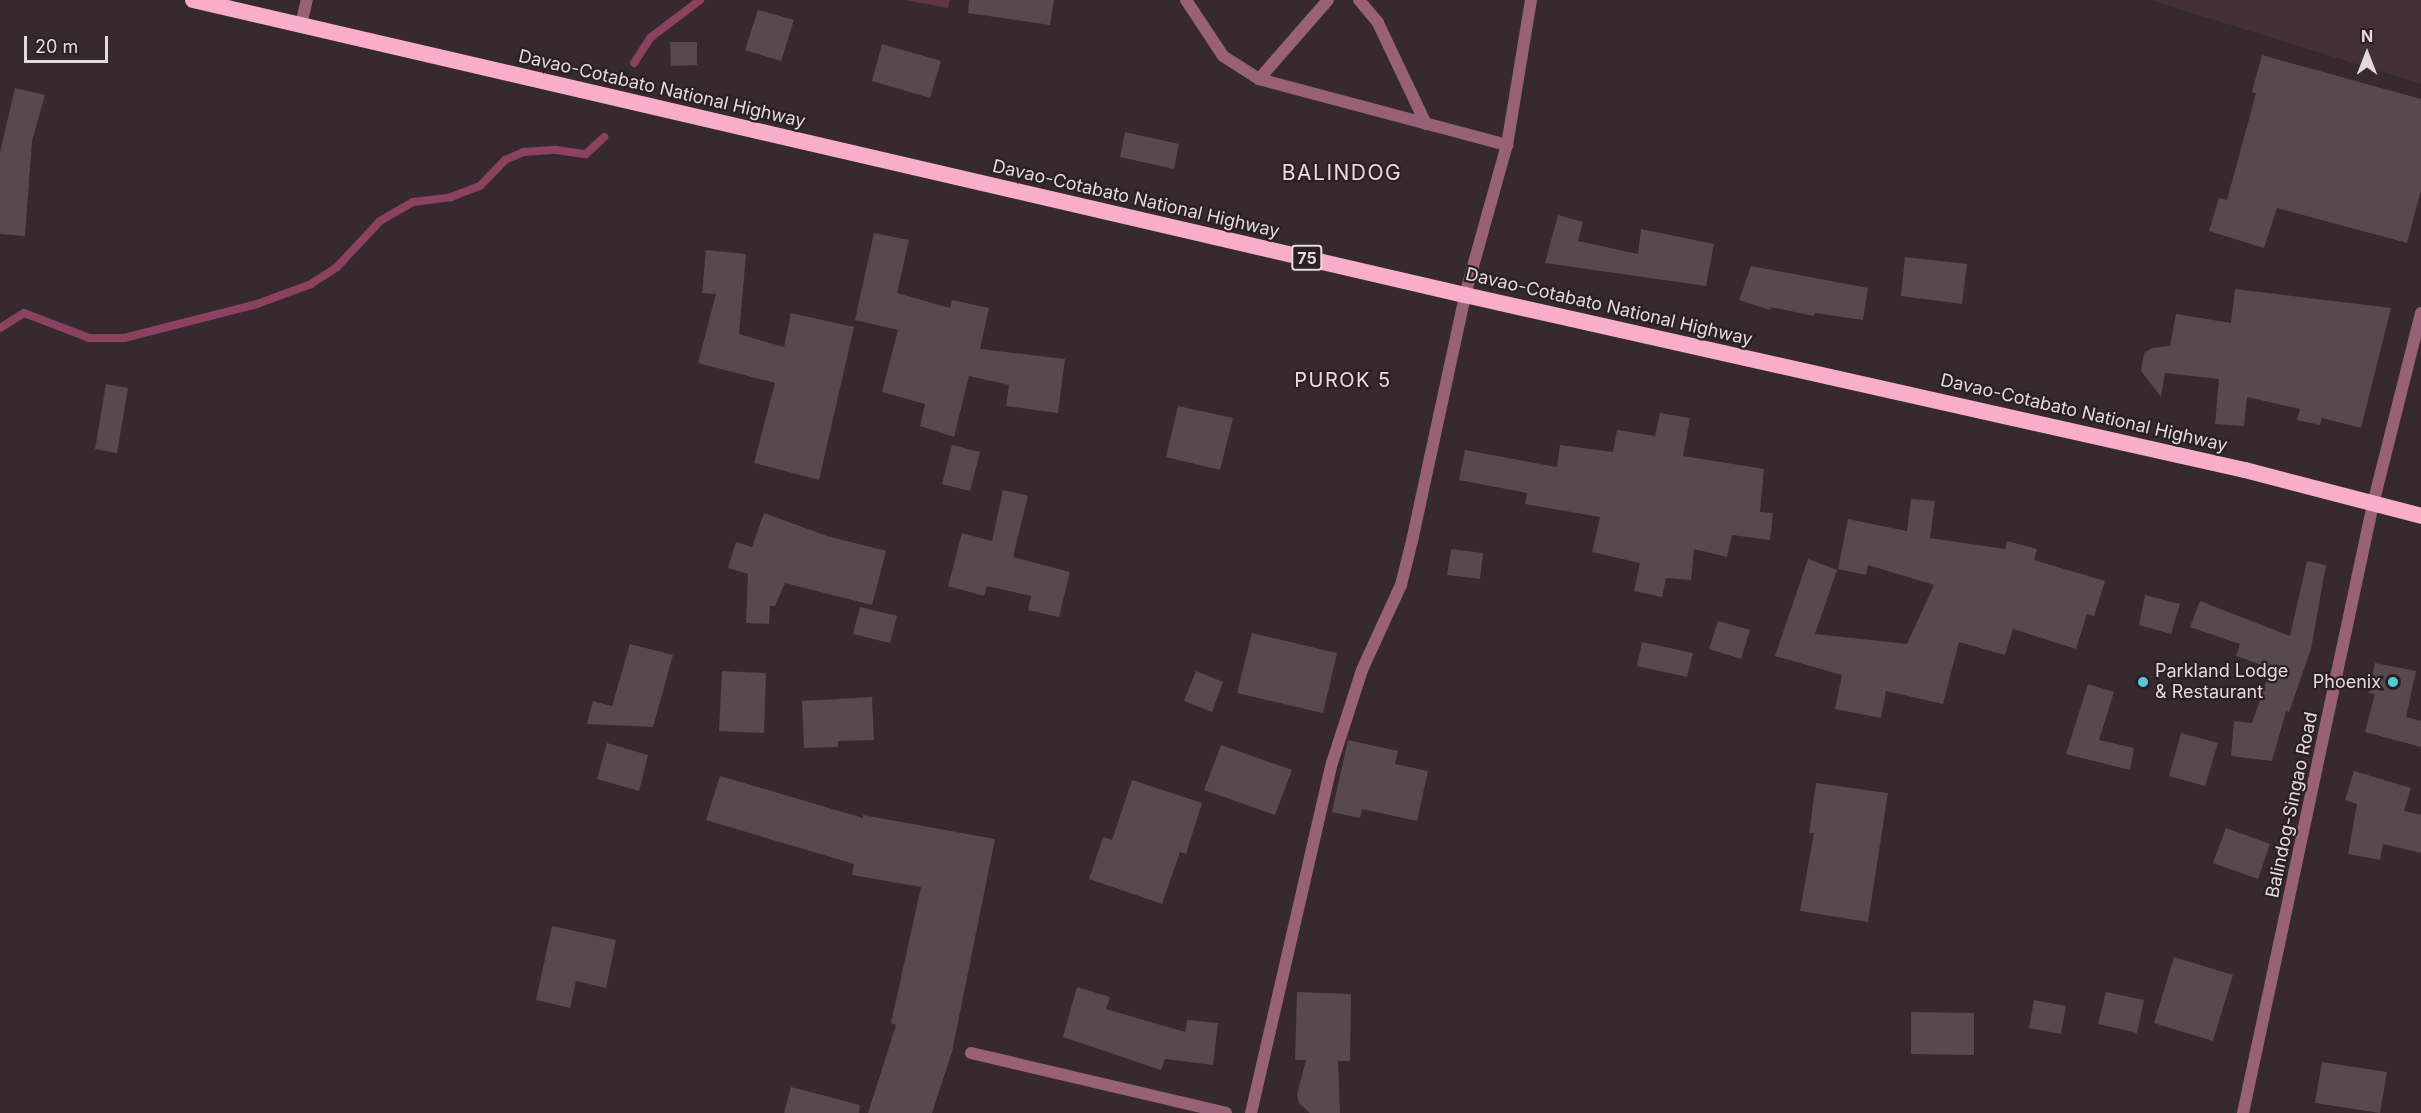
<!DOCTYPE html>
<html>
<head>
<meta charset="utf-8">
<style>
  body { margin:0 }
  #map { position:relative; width:2421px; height:1113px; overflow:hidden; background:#362a2e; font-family:Inter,sans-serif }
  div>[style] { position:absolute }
  .built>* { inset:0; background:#443138 }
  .green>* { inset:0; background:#613445 }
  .stream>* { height:8px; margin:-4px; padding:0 4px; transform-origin:4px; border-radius:4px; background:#8d4161 }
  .building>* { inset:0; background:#57494e }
  .minor>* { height:12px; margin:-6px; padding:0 6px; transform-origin:6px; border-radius:6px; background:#986175 }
  .tertiary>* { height:12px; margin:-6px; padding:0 6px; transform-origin:6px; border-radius:6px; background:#986175 }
  .trunk>* { height:16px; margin:-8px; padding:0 8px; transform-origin:8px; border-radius:8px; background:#f8aec9 }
  .dots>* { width:16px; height:16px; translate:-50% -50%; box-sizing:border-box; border:3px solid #2c2024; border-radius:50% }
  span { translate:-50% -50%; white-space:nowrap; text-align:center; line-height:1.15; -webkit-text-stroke:4.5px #2c2024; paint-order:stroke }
  .shield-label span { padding:2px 4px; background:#2c2024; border:2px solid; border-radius:4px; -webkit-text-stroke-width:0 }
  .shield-label { font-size:16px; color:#e2dadc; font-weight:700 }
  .street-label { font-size:18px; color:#e2dadc }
  .poi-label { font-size:18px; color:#e2dadc }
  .left { translate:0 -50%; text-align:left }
  .right { translate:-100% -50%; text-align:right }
  .neighbourhood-label { font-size:20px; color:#ebdbe0; letter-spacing:1.5px }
  .quarter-label { font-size:21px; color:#ebdbe0; letter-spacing:1.5px }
  .north { position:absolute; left:2337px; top:24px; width:60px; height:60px; -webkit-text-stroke:4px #2c2024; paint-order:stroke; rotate:0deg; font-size:16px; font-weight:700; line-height:24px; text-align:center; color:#e2dadc }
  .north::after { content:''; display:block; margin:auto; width:21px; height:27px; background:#e2dadc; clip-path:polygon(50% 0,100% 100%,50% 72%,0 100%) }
  .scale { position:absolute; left:24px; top:36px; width:84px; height:27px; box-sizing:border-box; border:3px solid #e2dadc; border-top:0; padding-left:8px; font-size:18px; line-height:21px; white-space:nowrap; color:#e2dadc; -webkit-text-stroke:4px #2c2024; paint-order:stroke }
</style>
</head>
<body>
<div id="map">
  <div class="built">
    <i style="clip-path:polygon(2150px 0,2421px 0,2421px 84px)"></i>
  </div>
  <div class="green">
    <i style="clip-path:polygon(905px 0,950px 0,948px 8px)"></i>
  </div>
  <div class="stream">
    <i style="left:634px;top:63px;width:30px;rotate:-57deg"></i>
    <i style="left:650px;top:38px;width:63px;rotate:-37.2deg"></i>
    <i style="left:0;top:328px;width:28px;rotate:-32deg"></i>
    <i style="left:24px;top:313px;width:70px;rotate:21deg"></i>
    <i style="left:89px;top:338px;width:35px"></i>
    <i style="left:124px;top:338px;width:137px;rotate:-14.3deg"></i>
    <i style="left:257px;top:304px;width:58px;rotate:-20.3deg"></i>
    <i style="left:311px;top:284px;width:31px;rotate:-33deg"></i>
    <i style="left:337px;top:267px;width:63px;rotate:-46.9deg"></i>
    <i style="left:380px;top:221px;width:38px;rotate:-30deg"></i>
    <i style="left:413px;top:202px;width:38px;rotate:-7deg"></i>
    <i style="left:451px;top:197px;width:31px;rotate:-21deg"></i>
    <i style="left:480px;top:186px;width:36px;rotate:-46deg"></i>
    <i style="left:505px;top:160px;width:21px;rotate:-23deg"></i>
    <i style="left:524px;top:152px;width:32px;rotate:-4deg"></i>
    <i style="left:556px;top:150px;width:30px;rotate:8deg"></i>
    <i style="left:586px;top:154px;width:25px;rotate:-43deg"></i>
  </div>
  <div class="building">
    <i style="clip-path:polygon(969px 0,1054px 0,1050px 25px,968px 13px)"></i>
    <i style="clip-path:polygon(758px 10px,794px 20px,781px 61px,745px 50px)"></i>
    <i style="clip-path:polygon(670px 42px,697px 42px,697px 65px,671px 66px)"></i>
    <i style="clip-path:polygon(882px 44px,941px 61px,930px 98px,872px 81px)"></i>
    <i style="clip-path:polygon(2262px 55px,2421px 99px,2421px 190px,2407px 243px,2277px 208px,2264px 248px,2209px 231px,2219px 198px,2227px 200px,2256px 93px,2252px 92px)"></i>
    <i style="clip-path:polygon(15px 88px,45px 95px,32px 141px,25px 236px,0 234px,0 152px)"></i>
    <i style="clip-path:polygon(1125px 132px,1179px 144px,1174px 169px,1120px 157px)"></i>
    <i style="clip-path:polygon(1558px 215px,1583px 222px,1578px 241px,1638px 254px,1641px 229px,1714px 244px,1706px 286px,1545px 263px)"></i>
    <i style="clip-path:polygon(874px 233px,909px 240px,897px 293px,950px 308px,952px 300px,989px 308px,980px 349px,1065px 359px,1058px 413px,1006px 406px,1009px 385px,969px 376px,954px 437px,920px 426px,925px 404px,882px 392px,898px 330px,855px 320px)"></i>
    <i style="clip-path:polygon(706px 250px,746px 254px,739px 334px,784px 347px,791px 313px,854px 327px,819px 480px,754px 463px,775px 383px,698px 363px,716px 294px,702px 293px)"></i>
    <i style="clip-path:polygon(1905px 257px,1967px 264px,1962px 304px,1901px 296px)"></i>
    <i style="clip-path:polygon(1751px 266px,1868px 288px,1863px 320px,1815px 313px,1814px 316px,1771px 307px,1770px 310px,1739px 300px)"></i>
    <i style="clip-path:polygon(2235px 289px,2391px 308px,2361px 428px,2322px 418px,2320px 425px,2297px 420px,2300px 409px,2247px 397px,2244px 426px,2215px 424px,2219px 379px,2165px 373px,2161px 397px,2141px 371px,2144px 353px,2152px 348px,2170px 346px,2176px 314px,2231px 323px)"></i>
    <i style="clip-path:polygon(106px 384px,128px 388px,117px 453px,95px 449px)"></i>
    <i style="clip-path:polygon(1178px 406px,1233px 418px,1220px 470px,1166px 457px)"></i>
    <i style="clip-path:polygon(1660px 413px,1690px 418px,1683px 456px,1764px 469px,1760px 512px,1773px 513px,1770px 540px,1732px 535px,1727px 557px,1694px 549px,1691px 580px,1666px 578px,1662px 597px,1634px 591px,1640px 563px,1592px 552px,1600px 517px,1525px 504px,1527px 493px,1459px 480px,1465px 450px,1557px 467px,1560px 445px,1613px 452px,1617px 430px,1655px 436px)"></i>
    <i style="clip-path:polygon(952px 445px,980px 452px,970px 491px,942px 484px)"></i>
    <i style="clip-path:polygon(1003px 490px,1028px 496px,1013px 557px,1070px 572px,1059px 617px,1028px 610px,1031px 596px,987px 586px,984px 596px,948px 586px,962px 533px,992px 541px)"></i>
    <i style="clip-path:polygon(1911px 499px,1935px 501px,1930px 538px,2005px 549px,2007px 541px,2037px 549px,2034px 560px,2105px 581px,2094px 616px,2087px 614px,2076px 649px,2013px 629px,2005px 655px,1959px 642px,1943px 704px,1886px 691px,1881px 718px,1835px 709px,1842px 675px,1775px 656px,1808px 559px,1837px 570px,1815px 634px,1907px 644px,1934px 585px,1868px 565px,1866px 575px,1838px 569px,1848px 519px,1907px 531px)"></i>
    <i style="clip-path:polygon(764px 513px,827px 536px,886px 551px,872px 605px,785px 583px,775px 606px,770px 606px,769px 624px,746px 623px,748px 574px,728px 568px,736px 542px,752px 547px)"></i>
    <i style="clip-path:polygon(1451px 549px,1483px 553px,1480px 579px,1447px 575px)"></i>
    <i style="clip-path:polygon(2307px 561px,2326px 565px,2311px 649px,2289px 712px,2286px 711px,2272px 761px,2231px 756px,2234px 721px,2252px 723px,2271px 668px,2236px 656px,2240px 644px,2190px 627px,2200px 601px,2290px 636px)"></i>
    <i style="clip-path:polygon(2145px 595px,2180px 604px,2171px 634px,2139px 625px)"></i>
    <i style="clip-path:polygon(860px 607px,897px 616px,890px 643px,853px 634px)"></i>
    <i style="clip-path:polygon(1718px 621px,1750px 630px,1741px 659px,1709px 649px)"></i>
    <i style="clip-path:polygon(1252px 633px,1337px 653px,1323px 713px,1237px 693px)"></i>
    <i style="clip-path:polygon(1642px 642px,1693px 653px,1687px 677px,1637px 666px)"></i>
    <i style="clip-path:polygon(630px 644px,673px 655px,653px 727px,587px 724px,593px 701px,612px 706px)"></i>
    <i style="clip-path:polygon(2375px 663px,2416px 671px,2406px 717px,2421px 721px,2421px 747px,2365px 732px,2375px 694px,2369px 693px)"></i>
    <i style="clip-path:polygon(722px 671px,766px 673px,764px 733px,719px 731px)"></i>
    <i style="clip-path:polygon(1196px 671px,1223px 682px,1212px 712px,1184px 701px)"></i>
    <i style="clip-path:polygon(2088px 684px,2114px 692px,2099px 740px,2134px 748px,2130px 770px,2066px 754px)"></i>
    <i style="clip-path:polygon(872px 697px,874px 740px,838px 741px,838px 747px,804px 748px,802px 701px)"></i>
    <i style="clip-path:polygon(2181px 733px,2218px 743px,2205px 786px,2169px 776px)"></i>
    <i style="clip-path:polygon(1348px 740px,1398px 751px,1395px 764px,1428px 771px,1417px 821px,1362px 809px,1360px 818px,1332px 812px)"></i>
    <i style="clip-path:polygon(607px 743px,648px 755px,639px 791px,597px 779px)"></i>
    <i style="clip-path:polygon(1221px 745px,1292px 770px,1275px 815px,1204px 790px)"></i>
    <i style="clip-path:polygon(2354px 771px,2411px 788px,2404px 811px,2421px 815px,2421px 853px,2383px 844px,2380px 860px,2348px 854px,2357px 804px,2345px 800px)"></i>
    <i style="clip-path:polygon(720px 776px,863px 818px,863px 815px,995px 839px,952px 1052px,932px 1113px,868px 1113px,896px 1025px,891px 1023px,921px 887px,852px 875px,854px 864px,706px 820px)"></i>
    <i style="clip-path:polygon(1132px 780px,1202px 803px,1186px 854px,1180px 852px,1162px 904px,1089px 879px,1103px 837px,1112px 840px)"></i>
    <i style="clip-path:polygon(1816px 783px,1888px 793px,1868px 922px,1800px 911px,1814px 833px,1809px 833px)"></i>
    <i style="clip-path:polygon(2226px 828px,2270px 844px,2258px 879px,2213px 863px)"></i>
    <i style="clip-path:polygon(552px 926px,616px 940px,606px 988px,576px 981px,570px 1008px,536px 1000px)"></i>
    <i style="clip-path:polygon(2174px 957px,2233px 975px,2213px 1041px,2154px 1023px)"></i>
    <i style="clip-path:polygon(1077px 987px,1110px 997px,1106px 1009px,1185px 1032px,1187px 1020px,1218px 1023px,1213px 1065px,1165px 1059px,1161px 1070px,1063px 1037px)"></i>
    <i style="clip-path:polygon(1297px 992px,1351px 994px,1350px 1061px,1338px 1061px,1340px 1113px,1310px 1113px,1299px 1103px,1297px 1094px,1306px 1060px,1295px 1060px)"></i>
    <i style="clip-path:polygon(2106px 992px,2144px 1000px,2137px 1033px,2098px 1024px)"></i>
    <i style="clip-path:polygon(2034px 1000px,2066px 1006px,2061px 1034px,2029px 1028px)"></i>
    <i style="clip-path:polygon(1911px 1012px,1974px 1013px,1974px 1055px,1911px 1054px)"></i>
    <i style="clip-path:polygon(2322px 1062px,2387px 1072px,2380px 1113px,2315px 1103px)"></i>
    <i style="clip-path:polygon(791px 1087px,860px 1105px,859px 1113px,784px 1113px)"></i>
  </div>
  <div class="minor">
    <i style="left:1186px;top:0;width:67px;rotate:56.5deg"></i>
    <i style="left:1223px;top:56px;width:43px;rotate:32.6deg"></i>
    <i style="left:1328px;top:0;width:105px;rotate:131.1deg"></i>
    <i style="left:1259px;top:79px;width:257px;rotate:14.9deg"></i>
    <i style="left:1359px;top:0;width:30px;rotate:50deg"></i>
    <i style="left:1378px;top:23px;width:112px;rotate:64.6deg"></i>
    <i style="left:301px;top:25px;width:26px;rotate:-77deg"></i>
    <i style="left:971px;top:1053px;width:262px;rotate:13.2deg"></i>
    <i style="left:1251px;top:1113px;width:359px;rotate:-77deg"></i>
    <i style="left:1332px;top:763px;width:98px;rotate:-72.1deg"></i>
    <i style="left:1362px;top:670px;width:94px;rotate:-65.4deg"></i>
    <i style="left:1401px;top:585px;width:45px;rotate:-76deg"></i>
    <i style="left:1412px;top:541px;width:252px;rotate:-77.8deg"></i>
    <i style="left:1465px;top:295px;width:156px;rotate:-74.4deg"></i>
    <i style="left:1507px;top:145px;width:147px;rotate:-80.6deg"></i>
  </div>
  <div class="tertiary">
    <i style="left:2243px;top:1113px;width:623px;rotate:-77.95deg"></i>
    <i style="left:2373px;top:504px;width:197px;rotate:-75.9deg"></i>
  </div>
  <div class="trunk">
    <i style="left:193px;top:0;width:1306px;rotate:13.06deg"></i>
    <i style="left:1465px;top:295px;width:799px;rotate:12.65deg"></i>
    <i style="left:2245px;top:470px;width:182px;rotate:14.6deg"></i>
  </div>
  <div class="dots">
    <i style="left:2143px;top:682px;background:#52cbd9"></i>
    <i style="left:2393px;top:682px;background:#52cbd9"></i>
  </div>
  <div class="shield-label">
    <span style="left:1307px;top:258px">75</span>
  </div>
  <div class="street-label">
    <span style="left:662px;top:89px;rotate:13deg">Davao-Cotabato National Highway</span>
    <span style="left:1136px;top:199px;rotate:13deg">Davao-Cotabato National Highway</span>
    <span style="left:1609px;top:307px;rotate:13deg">Davao-Cotabato National Highway</span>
    <span style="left:2084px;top:413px;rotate:13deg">Davao-Cotabato National Highway</span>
    <span style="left:2292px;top:805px;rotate:-78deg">Balindog-Singao Road</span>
  </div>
  <div class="poi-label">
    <span class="left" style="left:2155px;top:682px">Parkland Lodge<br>&amp; Restaurant</span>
    <span class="right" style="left:2381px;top:682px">Phoenix</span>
  </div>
  <div class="neighbourhood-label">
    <span style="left:1343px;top:380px">PUROK 5</span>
  </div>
  <div class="quarter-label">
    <span style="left:1342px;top:173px">BALINDOG</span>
  </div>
  <div class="north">N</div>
  <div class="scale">20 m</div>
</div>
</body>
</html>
